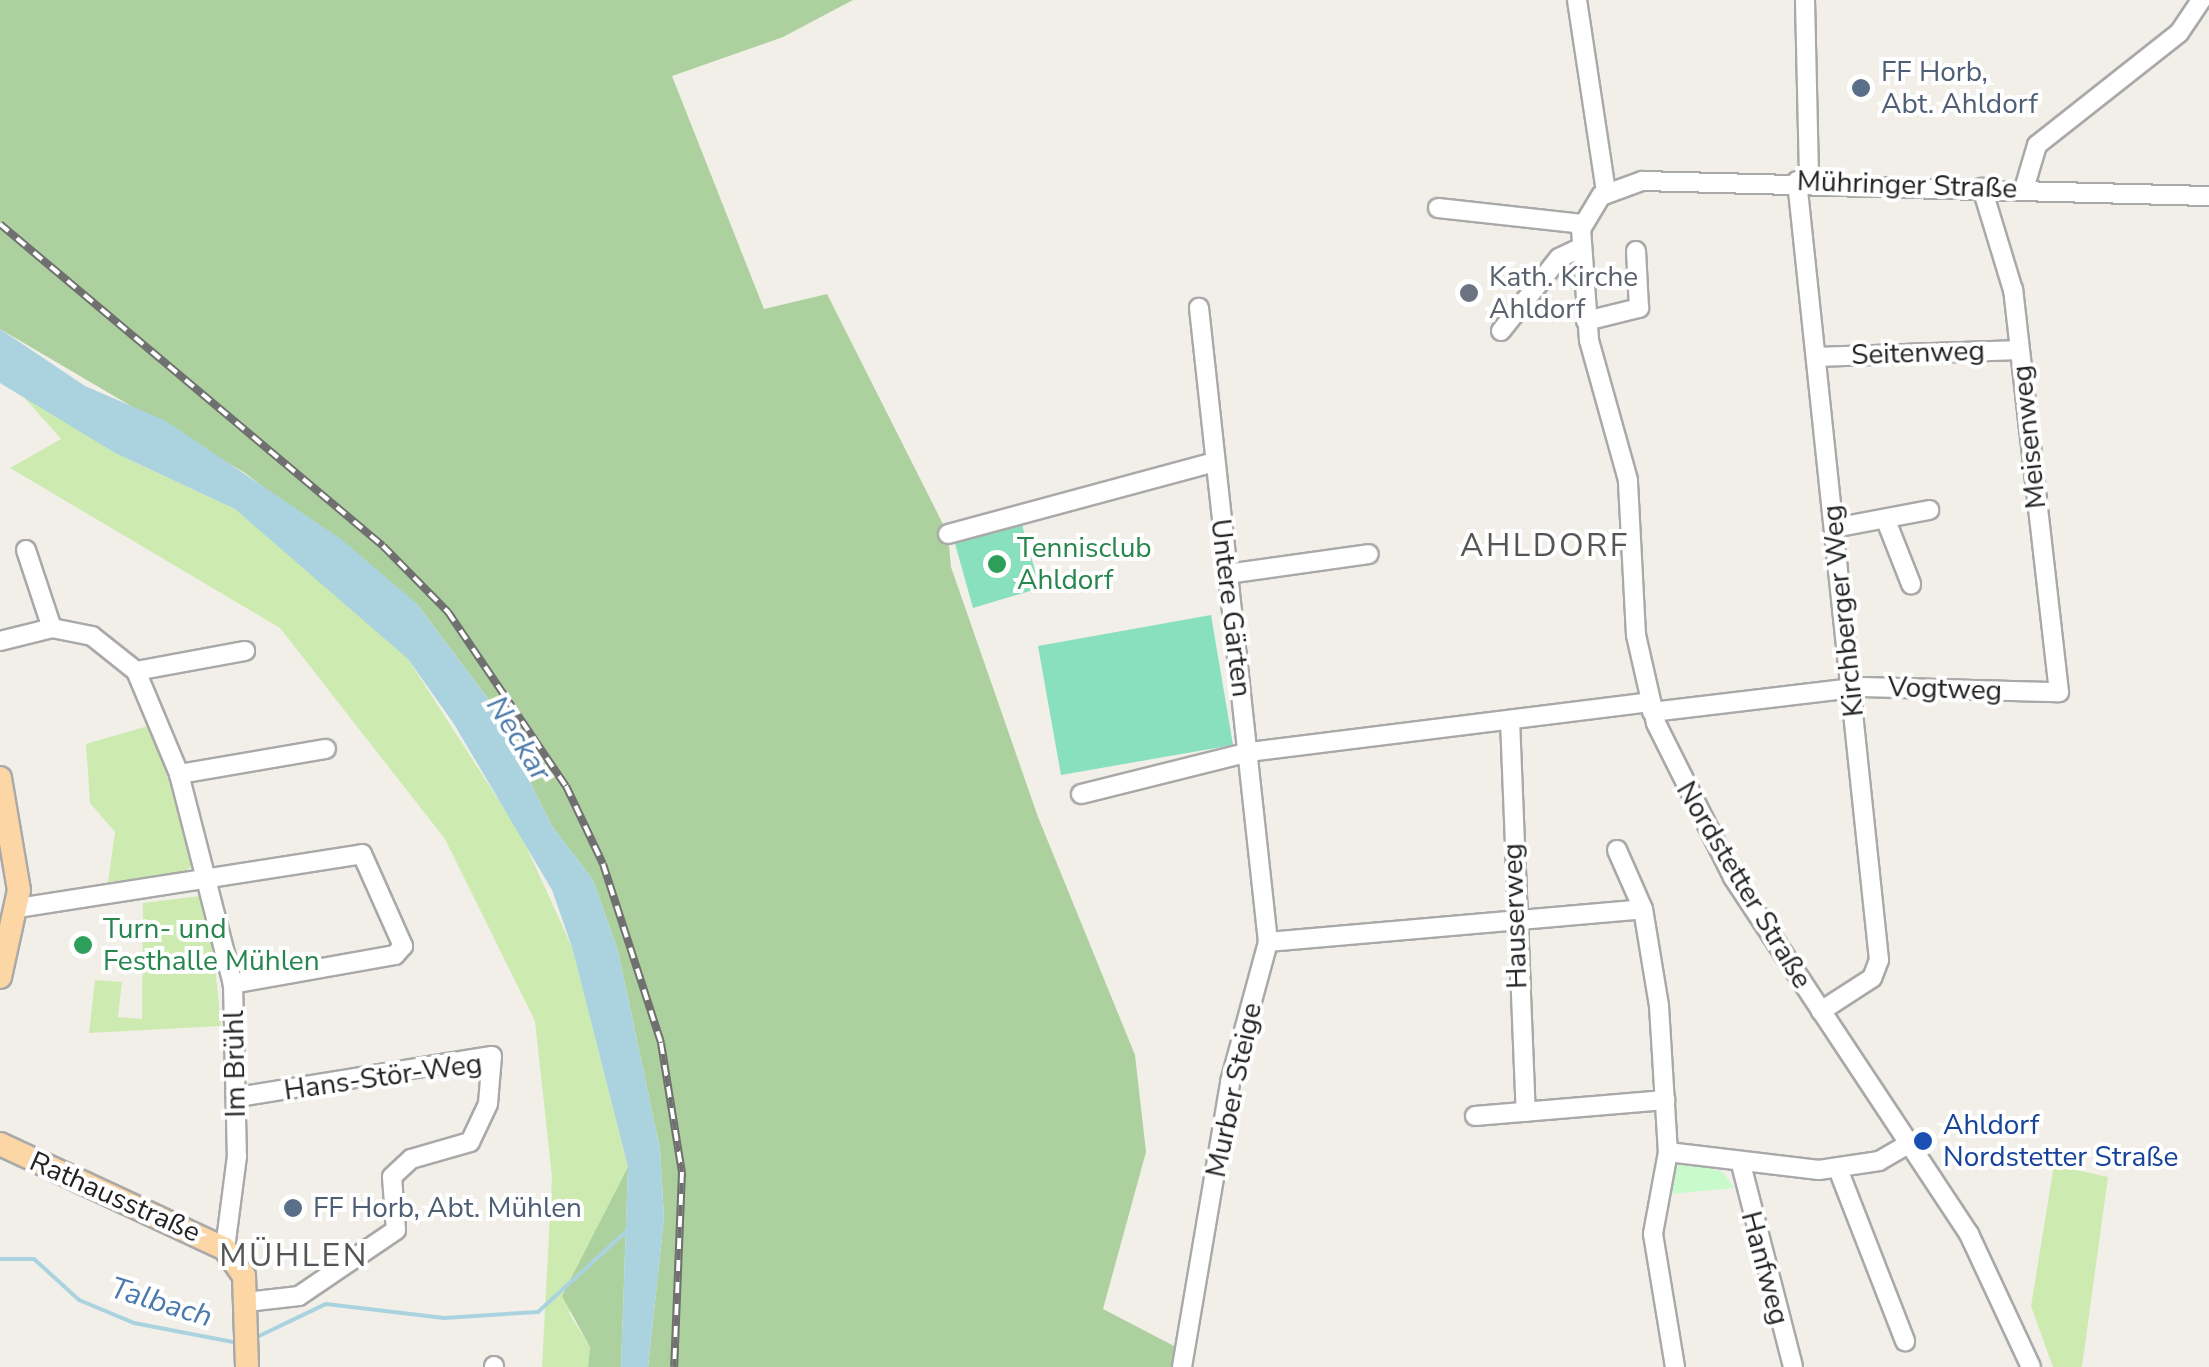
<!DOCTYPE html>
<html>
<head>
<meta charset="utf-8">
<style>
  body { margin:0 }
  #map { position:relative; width:2209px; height:1367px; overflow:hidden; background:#f2efe9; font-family:"Nunito Sans",sans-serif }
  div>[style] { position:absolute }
  .grass>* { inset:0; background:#cdebb0 }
  .forest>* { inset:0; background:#add19e }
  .park>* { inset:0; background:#c8facc }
  .pitch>* { inset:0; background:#88e0be }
  .water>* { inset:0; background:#aad3df }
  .stream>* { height:4px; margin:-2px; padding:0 2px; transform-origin:2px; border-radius:2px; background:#aad3df }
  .roads { filter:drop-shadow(2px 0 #a9a9a9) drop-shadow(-2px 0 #a9a9a9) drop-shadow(0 2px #a9a9a9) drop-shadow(0 -2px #a9a9a9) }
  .minor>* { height:18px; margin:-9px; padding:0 9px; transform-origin:9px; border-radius:9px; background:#fff }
  .major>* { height:22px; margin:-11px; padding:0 11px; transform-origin:11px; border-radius:11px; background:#fcd6a4 }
  .rail>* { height:8px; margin-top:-4px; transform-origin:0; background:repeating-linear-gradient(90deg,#fff 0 11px,#707070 0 22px); box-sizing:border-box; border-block:2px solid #707070 }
  .dots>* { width:28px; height:28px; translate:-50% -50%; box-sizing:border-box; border:5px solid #fff; border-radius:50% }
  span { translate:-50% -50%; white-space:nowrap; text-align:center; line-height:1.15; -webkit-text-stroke:8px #fff; paint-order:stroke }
  .service-label { font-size:28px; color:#4e5e75 }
  .left { translate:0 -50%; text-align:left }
  .street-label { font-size:28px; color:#222 }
  .worship-label { font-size:28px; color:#5b616d }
  .leisure-label { font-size:28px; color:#27864d }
  .transit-label { font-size:28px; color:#164399 }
  .water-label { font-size:30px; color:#4a7aab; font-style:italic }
  .quarter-label { font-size:32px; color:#555; letter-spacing:2.5px }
</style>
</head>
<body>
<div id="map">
  <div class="grass">
    <i style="clip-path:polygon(22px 395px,115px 453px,235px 509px,328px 581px,408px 659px,521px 835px,572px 947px,628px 1167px,569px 1313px,590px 1347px,588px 1367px,542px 1367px,552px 1177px,535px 1021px,445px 839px,280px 628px,10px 468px,61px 439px)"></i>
    <i style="clip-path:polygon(151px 725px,195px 863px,183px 874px,108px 882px,115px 832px,90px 803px,86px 744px)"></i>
    <i style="clip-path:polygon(208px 895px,221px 1026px,89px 1033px,95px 980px,122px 982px,118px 1017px,142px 1019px,143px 903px)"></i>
    <i style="clip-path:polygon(2054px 1165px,2108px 1177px,2082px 1367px,2053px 1367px,2031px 1306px)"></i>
  </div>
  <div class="forest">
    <i style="clip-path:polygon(0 0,853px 0,783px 37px,672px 76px,764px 309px,827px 294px,948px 534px,951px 567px,1038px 817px,1135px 1055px,1146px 1152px,1103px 1309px,1176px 1347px,1172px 1367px,648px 1367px,664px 1218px,660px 1149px,618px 951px,593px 880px,552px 826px,489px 700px,417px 604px,245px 473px,0 329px)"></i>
    <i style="clip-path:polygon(628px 1167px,621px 1367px,588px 1367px,590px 1347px,562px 1296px)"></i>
  </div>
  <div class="park">
    <i style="clip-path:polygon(1682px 1161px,1723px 1172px,1734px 1188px,1658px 1195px)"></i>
  </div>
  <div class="pitch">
    <i style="clip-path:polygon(1021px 521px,1040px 588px,973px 608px,954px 540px)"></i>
    <i style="clip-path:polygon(1211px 615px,1233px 745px,1061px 775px,1038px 646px)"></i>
  </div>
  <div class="water">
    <i style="clip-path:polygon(0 329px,85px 386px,166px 421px,341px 539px,417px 604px,489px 700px,552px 826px,593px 880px,618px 951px,660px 1149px,664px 1218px,648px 1367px,621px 1367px,628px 1167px,572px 947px,552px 890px,454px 724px,408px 659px,235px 509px,115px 453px,0 383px)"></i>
  </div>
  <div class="stream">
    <i style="left:0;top:1259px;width:34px"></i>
    <i style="left:34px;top:1259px;width:61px;rotate:42.3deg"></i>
    <i style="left:79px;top:1300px;width:60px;rotate:22.7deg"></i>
    <i style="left:134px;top:1323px;width:106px;rotate:10.9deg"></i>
    <i style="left:257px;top:1337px;width:76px;rotate:-25.6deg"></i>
    <i style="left:326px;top:1304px;width:119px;rotate:6.8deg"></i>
    <i style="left:444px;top:1318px;width:94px;rotate:-3.7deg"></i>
    <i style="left:538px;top:1312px;width:125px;rotate:-42.4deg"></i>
  </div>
  <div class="roads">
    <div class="minor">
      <i style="left:1577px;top:0;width:193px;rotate:81.4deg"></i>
      <i style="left:1805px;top:0;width:182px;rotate:88.7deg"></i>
      <i style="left:1797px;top:181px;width:783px;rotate:83.99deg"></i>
      <i style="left:1879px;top:960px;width:19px;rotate:111deg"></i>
      <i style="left:1872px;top:978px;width:61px;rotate:147.1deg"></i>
      <i style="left:2024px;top:189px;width:46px;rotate:-73.5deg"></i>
      <i style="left:2037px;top:145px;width:181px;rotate:-38.3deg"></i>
      <i style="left:2179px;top:33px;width:40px;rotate:-56deg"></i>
      <i style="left:1438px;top:208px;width:145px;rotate:6.3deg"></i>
      <i style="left:1586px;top:321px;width:55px;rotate:-13.8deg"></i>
      <i style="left:1639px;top:308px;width:57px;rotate:-93deg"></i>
      <i style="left:1501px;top:331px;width:93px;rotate:-51.5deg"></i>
      <i style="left:1559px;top:258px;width:23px;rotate:-25deg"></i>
      <i style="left:1817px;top:357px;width:202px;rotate:-2deg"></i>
      <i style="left:1887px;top:523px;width:66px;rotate:68.5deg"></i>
      <i style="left:1834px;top:528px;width:97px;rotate:-10.7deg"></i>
      <i style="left:948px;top:534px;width:273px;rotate:-15.1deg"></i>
      <i style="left:26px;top:550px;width:82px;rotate:71.6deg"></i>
      <i style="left:1227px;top:574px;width:143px;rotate:-8deg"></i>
      <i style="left:0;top:641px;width:54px;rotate:-14deg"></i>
      <i style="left:52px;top:628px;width:41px;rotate:11.3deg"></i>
      <i style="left:92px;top:636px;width:56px;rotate:38.5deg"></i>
      <i style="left:136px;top:671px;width:112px;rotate:67.3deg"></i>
      <i style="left:179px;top:774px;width:217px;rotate:75.6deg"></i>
      <i style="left:233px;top:984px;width:172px;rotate:88.7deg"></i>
      <i style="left:237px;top:1156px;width:94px;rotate:97.4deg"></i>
      <i style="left:136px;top:671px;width:111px;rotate:-10.4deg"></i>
      <i style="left:1652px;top:712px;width:211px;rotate:-6.8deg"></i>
      <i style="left:1862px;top:687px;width:197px;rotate:1.5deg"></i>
      <i style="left:2059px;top:692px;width:405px;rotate:-96.5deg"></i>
      <i style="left:2013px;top:290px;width:107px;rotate:-106.9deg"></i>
      <i style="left:1510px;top:720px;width:392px;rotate:87.7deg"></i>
      <i style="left:179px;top:774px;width:149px;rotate:-9.7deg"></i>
      <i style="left:1081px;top:794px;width:173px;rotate:-14deg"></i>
      <i style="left:1249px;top:752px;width:403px;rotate:-7.1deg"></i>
      <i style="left:1617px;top:850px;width:64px;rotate:66.2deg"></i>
      <i style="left:1643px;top:909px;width:98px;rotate:80.6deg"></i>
      <i style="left:1659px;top:1006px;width:146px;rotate:86.5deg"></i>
      <i style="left:1668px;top:1152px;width:83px;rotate:100.4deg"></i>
      <i style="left:1653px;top:1234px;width:135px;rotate:80.6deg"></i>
      <i style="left:18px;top:908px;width:348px;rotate:-8.9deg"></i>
      <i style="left:362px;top:854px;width:101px;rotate:66deg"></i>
      <i style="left:403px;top:946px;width:12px;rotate:132deg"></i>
      <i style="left:395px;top:955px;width:165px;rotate:169.9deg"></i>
      <i style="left:1268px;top:942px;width:376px;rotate:-5deg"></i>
      <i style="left:238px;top:1097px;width:257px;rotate:-9.2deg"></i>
      <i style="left:492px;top:1056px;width:48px;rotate:94.8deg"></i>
      <i style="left:488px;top:1104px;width:42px;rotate:115.3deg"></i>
      <i style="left:470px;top:1142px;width:61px;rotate:163.9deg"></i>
      <i style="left:411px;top:1159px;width:26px;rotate:137deg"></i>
      <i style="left:392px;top:1177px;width:53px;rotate:85.7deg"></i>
      <i style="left:396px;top:1230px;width:117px;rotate:145.8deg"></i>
      <i style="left:299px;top:1296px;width:53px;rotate:173.5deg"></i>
      <i style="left:1475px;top:1116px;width:191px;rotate:-4.8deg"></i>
      <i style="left:1668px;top:1152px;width:152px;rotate:6.8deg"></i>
      <i style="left:1819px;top:1170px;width:61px;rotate:-8.5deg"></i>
      <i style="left:1879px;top:1161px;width:34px;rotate:-30deg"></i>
      <i style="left:1742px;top:1168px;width:205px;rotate:75.6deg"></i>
      <i style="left:1838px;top:1169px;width:185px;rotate:68.7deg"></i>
      <i style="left:494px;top:1367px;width:1px;rotate:-90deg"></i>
      <i style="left:1182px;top:1367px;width:289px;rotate:-80.4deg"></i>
      <i style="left:1230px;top:1082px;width:145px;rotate:-74.8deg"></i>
      <i style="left:1268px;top:942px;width:638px;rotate:-96.21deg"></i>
      <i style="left:2031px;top:1367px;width:147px;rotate:-115deg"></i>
      <i style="left:1969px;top:1234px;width:428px;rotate:-123.5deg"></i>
      <i style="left:1733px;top:877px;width:172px;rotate:-116.6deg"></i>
      <i style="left:1656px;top:723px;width:90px;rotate:-102.8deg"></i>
      <i style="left:1636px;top:635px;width:155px;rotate:-93deg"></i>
      <i style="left:1628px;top:480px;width:145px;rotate:-105.6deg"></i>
      <i style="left:1589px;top:340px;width:111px;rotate:-94.1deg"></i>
      <i style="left:1581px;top:229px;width:39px;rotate:-59deg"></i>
      <i style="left:1601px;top:196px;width:44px;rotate:-20.1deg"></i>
      <i style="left:1642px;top:181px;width:567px;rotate:1.52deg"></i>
    </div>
    <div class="major">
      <i style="left:0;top:778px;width:114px;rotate:80.4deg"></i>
      <i style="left:19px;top:890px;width:89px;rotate:102.3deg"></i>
      <i style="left:0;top:1144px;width:248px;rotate:25deg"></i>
      <i style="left:225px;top:1249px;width:33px;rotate:55deg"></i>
      <i style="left:244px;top:1276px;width:91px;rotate:88.1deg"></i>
    </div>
  </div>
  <div class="rail">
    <i style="left:0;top:224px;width:500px;rotate:40.05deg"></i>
    <i style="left:383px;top:546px;width:93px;rotate:45.4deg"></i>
    <i style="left:448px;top:612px;width:210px;rotate:55.9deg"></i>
    <i style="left:566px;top:786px;width:86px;rotate:64.6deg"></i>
    <i style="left:603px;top:864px;width:188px;rotate:72deg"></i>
    <i style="left:661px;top:1043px;width:131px;rotate:80.8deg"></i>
    <i style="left:682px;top:1172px;width:195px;rotate:92.3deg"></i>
  </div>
  <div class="dots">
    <i style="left:1861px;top:88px;background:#5c6f8a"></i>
    <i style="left:1469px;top:293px;background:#6b7280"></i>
    <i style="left:997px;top:564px;background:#2e9e5b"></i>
    <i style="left:83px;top:945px;background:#2e9e5b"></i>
    <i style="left:1923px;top:1141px;background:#1a4fb4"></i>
    <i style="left:293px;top:1208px;background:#5c6f8a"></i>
  </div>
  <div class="service-label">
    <span class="left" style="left:1881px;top:88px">FF Horb,<br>Abt. Ahldorf</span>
    <span class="left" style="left:313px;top:1208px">FF Horb, Abt. Mühlen</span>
  </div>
  <div class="street-label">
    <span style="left:1907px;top:185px;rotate:2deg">Mühringer Straße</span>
    <span style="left:1918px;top:353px;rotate:-2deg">Seitenweg</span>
    <span style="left:2029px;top:437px;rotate:-96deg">Meisenweg</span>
    <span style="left:1231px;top:608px;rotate:83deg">Untere Gärten</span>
    <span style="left:1843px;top:611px;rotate:-96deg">Kirchberger Weg</span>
    <span style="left:1945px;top:689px;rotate:2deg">Vogtweg</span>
    <span style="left:1744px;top:885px;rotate:59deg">Nordstetter Straße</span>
    <span style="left:1515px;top:916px;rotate:-92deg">Hauserweg</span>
    <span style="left:235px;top:1064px;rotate:-91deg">Im Brühl</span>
    <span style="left:383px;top:1077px;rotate:-8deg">Hans-Stör-Weg</span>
    <span style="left:1234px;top:1090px;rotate:-78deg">Murber Steige</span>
    <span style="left:115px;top:1197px;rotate:24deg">Rathausstraße</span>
    <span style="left:1765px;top:1268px;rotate:75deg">Hanfweg</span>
  </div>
  <div class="worship-label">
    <span class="left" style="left:1489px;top:293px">Kath. Kirche<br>Ahldorf</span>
  </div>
  <div class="leisure-label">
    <span class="left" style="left:1017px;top:564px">Tennisclub<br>Ahldorf</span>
    <span class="left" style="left:103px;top:945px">Turn- und<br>Festhalle Mühlen</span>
  </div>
  <div class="transit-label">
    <span class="left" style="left:1943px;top:1141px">Ahldorf<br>Nordstetter Straße</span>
  </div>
  <div class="water-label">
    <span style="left:518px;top:739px;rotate:58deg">Neckar</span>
    <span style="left:161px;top:1303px;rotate:17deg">Talbach</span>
  </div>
  <div class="quarter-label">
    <span style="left:1545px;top:546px">AHLDORF</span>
    <span style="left:294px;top:1256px">MÜHLEN</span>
  </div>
</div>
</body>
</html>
